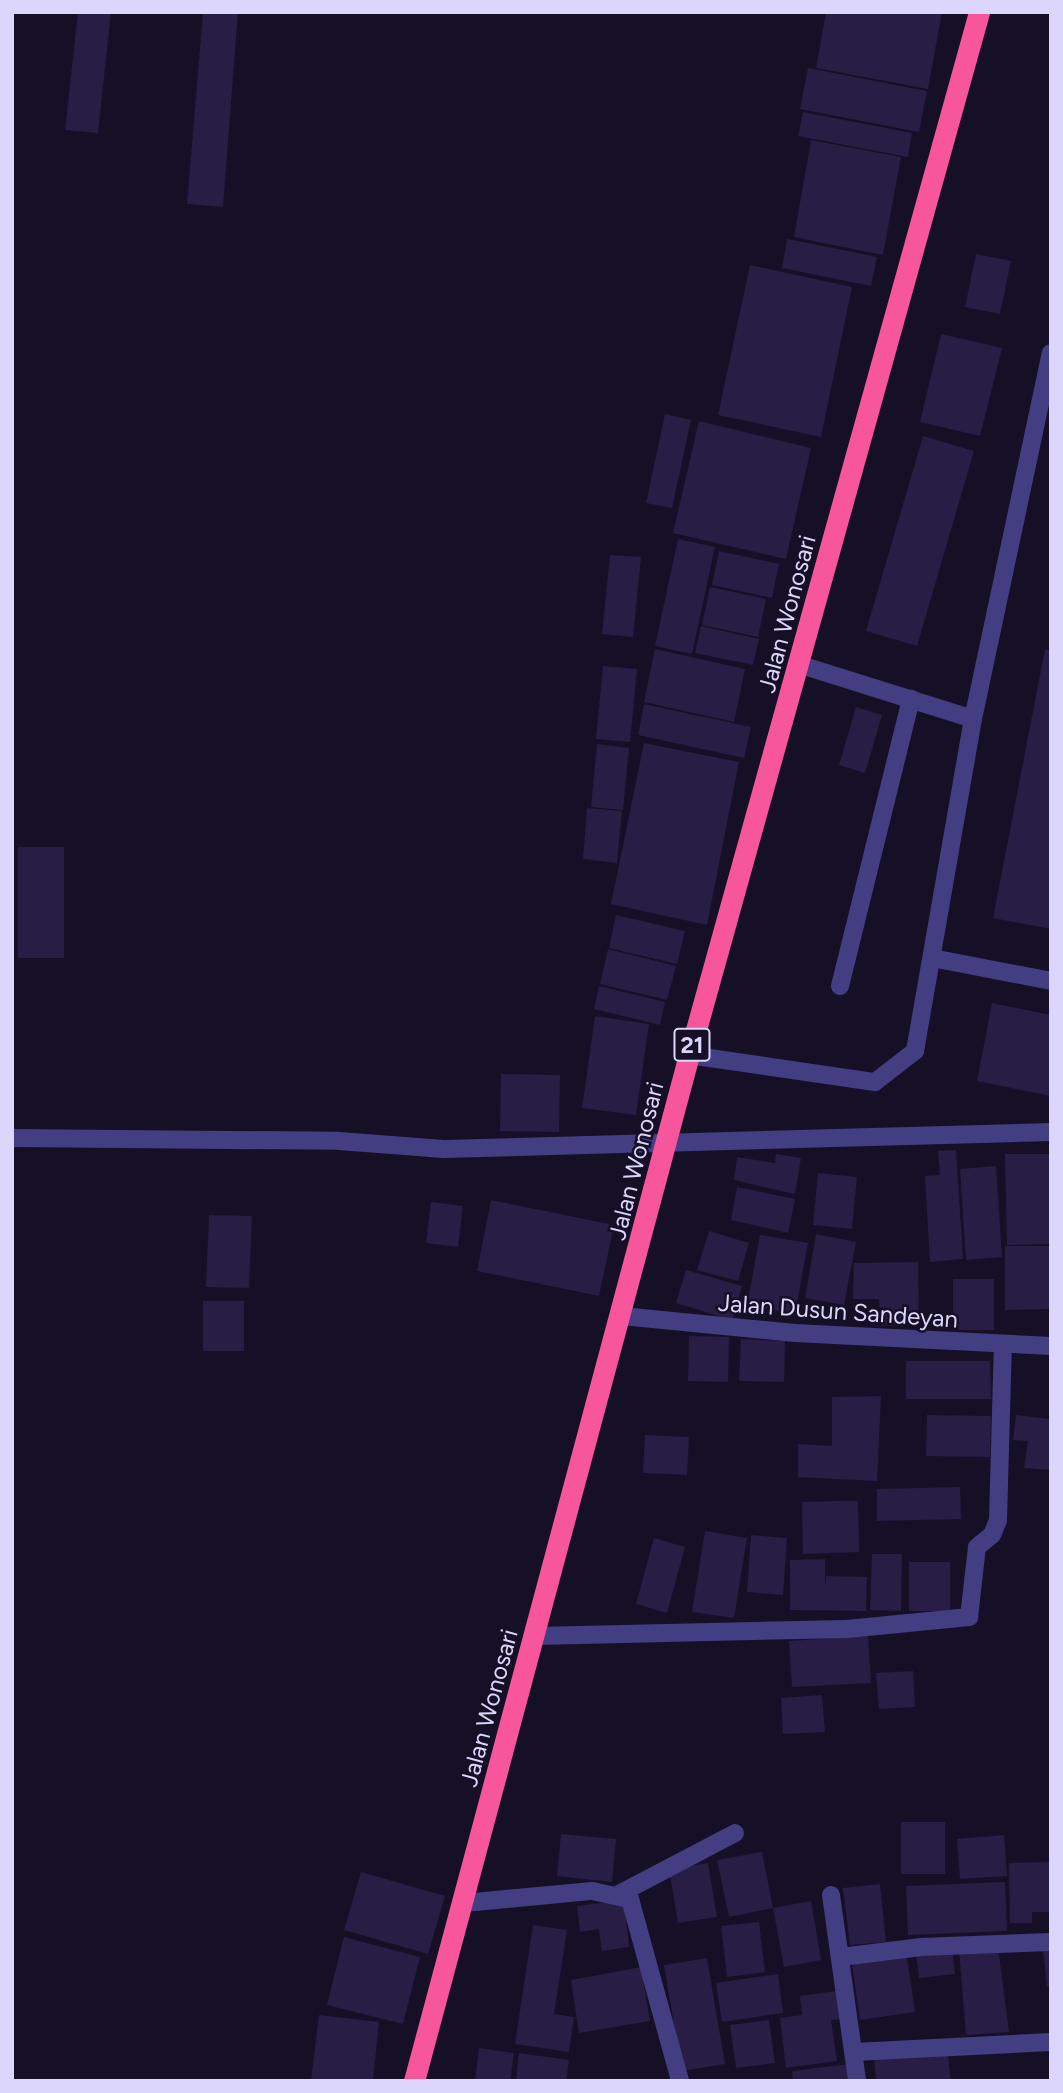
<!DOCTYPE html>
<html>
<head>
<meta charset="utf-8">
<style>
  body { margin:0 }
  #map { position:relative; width:1063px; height:2093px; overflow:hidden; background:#151025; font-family:Figtree,sans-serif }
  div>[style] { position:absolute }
  .building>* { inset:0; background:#271d45 }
  .minor>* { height:18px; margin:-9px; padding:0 9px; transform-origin:9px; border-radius:9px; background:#433d82 }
  .highway>* { height:21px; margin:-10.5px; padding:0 10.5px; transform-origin:10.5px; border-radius:10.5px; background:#f8569c }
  span { translate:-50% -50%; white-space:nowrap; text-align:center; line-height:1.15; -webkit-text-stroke:5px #151025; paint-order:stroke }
  .shield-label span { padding:2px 5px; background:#151025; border:2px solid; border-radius:5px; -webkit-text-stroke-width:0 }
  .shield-label { font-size:23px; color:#dcd6fd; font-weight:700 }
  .street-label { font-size:24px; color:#dcd6fd }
  .frame { position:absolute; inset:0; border:14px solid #dcd6fd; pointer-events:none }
</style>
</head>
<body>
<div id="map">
  <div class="building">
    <i style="clip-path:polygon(78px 12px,111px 12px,98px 133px,65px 130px)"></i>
    <i style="clip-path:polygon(203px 12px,238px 12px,223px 207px,187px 204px)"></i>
    <i style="clip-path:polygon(826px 12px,942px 12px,928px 89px,816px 68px)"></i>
    <i style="clip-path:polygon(808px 68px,927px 91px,919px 132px,800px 109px)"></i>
    <i style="clip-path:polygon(803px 112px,912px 133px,908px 157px,798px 136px)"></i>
    <i style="clip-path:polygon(811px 140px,901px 157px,883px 255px,794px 237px)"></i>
    <i style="clip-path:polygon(787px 239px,877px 257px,871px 286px,782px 268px)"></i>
    <i style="clip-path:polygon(976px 254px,1011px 261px,1000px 314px,965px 307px)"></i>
    <i style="clip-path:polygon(750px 265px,852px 287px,821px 437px,718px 415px)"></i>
    <i style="clip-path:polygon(941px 334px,1002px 348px,980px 436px,920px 422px)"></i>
    <i style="clip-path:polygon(665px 414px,691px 420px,672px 508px,646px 503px)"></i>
    <i style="clip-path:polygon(699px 421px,811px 448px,786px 559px,673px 533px)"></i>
    <i style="clip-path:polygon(923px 436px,974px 451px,917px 646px,866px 631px)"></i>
    <i style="clip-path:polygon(678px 539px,715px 547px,692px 654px,655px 646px)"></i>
    <i style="clip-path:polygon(719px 551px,779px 564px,772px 598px,712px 585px)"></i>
    <i style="clip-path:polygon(610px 555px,641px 557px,633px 637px,602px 634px)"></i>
    <i style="clip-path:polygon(710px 587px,766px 599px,758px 637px,702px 625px)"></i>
    <i style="clip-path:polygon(701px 626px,759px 639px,753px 665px,695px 653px)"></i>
    <i style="clip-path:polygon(655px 649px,745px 669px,734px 722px,644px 702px)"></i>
    <i style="clip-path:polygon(1045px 649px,1051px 650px,1051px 929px,993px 918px)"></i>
    <i style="clip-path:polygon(603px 666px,637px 669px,630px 742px,596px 739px)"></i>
    <i style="clip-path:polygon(644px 704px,751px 727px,744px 758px,638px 735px)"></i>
    <i style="clip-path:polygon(856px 707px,882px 715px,865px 773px,839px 765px)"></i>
    <i style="clip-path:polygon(644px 743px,739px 762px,707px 925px,611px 904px)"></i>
    <i style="clip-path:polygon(597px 744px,629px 748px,623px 810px,591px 807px)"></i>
    <i style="clip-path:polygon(587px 808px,622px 811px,617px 863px,583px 859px)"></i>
    <i style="clip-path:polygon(18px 847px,64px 847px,64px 958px,18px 958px)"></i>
    <i style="clip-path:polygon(616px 915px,685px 931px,677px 964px,609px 948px)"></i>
    <i style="clip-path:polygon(608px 949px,676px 966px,667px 1000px,600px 984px)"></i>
    <i style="clip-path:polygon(599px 986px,665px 1002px,660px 1025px,594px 1009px)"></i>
    <i style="clip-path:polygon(992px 1003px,1051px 1015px,1051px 1096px,977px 1081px)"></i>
    <i style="clip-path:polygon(595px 1016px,649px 1024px,636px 1115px,582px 1108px)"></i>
    <i style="clip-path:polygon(501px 1074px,560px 1075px,559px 1132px,500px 1131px)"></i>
    <i style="clip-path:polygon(956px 1150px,963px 1259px,930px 1262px,925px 1176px,940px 1175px,938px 1151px)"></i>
    <i style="clip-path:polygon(776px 1154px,801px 1158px,795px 1194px,734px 1180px,737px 1157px,775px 1163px)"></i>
    <i style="clip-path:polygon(1005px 1154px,1051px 1154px,1051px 1244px,1007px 1245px)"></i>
    <i style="clip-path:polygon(996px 1166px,1002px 1257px,966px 1260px,960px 1169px)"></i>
    <i style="clip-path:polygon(818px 1173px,857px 1177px,852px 1229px,813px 1225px)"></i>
    <i style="clip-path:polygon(737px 1187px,795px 1199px,788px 1233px,731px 1220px)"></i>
    <i style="clip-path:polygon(491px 1200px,614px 1225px,599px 1296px,477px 1271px)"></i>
    <i style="clip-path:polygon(431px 1202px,463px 1206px,458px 1247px,426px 1243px)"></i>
    <i style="clip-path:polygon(209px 1215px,252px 1216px,249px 1288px,206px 1287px)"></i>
    <i style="clip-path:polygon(709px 1231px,749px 1243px,738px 1281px,697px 1270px)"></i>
    <i style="clip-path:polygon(816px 1234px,856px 1242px,844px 1305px,805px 1298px)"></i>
    <i style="clip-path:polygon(760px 1235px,808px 1243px,795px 1314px,747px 1305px)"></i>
    <i style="clip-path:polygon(1005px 1246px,1051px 1246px,1051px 1309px,1005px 1310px)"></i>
    <i style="clip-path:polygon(918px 1262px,919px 1325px,881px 1326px,879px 1299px,853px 1299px,854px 1263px)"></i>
    <i style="clip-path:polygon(686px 1270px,742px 1286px,732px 1320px,676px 1303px)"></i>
    <i style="clip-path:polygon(953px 1279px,994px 1279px,994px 1330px,953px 1330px)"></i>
    <i style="clip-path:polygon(203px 1301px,244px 1301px,244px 1351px,203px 1351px)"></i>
    <i style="clip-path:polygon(689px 1336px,729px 1337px,728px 1382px,688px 1381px)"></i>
    <i style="clip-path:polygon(741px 1339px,785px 1341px,784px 1382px,739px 1381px)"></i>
    <i style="clip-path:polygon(906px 1361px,990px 1361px,991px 1399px,906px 1399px)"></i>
    <i style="clip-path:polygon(881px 1396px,877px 1481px,798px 1477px,798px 1444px,832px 1446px,832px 1397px)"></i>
    <i style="clip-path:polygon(927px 1415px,991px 1416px,990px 1457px,926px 1456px)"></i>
    <i style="clip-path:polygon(1016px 1415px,1051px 1419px,1051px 1470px,1024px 1468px,1028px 1441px,1013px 1440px)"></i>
    <i style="clip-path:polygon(645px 1435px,689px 1437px,687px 1475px,643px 1473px)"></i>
    <i style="clip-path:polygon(960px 1487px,961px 1519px,877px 1521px,877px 1489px)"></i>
    <i style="clip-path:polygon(838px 1501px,858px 1501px,859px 1552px,803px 1554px,802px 1502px)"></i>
    <i style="clip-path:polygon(705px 1531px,747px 1538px,734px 1618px,692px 1612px)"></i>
    <i style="clip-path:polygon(751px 1535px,787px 1538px,783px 1595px,747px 1592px)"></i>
    <i style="clip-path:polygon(654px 1538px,685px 1547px,667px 1613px,636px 1604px)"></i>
    <i style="clip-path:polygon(872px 1554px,902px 1554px,901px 1611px,870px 1610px)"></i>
    <i style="clip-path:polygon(825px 1559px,825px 1587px,826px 1576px,867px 1577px,866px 1611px,790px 1610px,790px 1560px)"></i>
    <i style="clip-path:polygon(909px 1562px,950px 1562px,950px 1611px,909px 1611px)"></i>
    <i style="clip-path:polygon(868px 1636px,871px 1683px,792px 1687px,789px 1641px)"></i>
    <i style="clip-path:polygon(913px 1671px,915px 1707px,879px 1709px,876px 1673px)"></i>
    <i style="clip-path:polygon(822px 1695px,825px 1732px,783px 1734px,781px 1698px)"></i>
    <i style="clip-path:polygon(901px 1822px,945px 1822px,945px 1874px,901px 1874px)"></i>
    <i style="clip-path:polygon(561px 1834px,616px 1839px,612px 1882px,557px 1876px)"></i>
    <i style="clip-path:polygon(1004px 1835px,1007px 1876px,960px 1879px,957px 1839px)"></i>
    <i style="clip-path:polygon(762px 1852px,773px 1908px,729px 1917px,717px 1860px)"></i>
    <i style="clip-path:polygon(1051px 1862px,1051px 1912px,1032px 1912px,1032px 1923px,1010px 1923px,1009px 1863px)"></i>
    <i style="clip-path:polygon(708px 1863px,717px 1917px,678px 1923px,669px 1869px)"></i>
    <i style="clip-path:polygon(361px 1872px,445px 1896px,428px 1954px,344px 1930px)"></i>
    <i style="clip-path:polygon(1005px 1882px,1007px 1931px,908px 1935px,906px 1886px)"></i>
    <i style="clip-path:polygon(880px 1884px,886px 1942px,850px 1945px,843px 1888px)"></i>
    <i style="clip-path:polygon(624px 1900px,629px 1947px,602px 1951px,599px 1929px,580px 1932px,577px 1906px)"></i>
    <i style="clip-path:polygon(811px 1901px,821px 1960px,784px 1967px,773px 1908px)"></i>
    <i style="clip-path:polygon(759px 1922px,765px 1972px,727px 1977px,721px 1926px)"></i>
    <i style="clip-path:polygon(533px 1925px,567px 1930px,554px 2014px,574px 2017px,569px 2052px,515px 2044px)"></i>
    <i style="clip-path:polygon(344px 1937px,420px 1957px,403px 2024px,327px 2005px)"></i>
    <i style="clip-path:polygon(998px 1947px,1009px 2032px,966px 2035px,959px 1950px)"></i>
    <i style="clip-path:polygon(1051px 1947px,1051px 1986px,1047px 1987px,1043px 1948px)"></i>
    <i style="clip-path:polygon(952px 1948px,955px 1974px,919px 1978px,916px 1952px)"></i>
    <i style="clip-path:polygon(906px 1950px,915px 2012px,860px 2020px,851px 1957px)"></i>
    <i style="clip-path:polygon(707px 1958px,725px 2064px,682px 2071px,664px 1965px)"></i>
    <i style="clip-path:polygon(641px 1967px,650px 2021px,579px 2033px,571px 1980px)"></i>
    <i style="clip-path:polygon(778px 1974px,783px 2013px,722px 2022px,716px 1983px)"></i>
    <i style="clip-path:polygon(843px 1990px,847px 2019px,831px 2020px,837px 2061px,786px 2068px,780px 2018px,802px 2015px,800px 1996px)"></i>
    <i style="clip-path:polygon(319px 2015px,379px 2022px,373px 2081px,311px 2081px)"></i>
    <i style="clip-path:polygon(769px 2020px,775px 2063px,736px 2068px,730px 2025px)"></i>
    <i style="clip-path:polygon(479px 2048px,514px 2053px,510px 2081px,475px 2081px)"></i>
    <i style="clip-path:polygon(947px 2048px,951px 2081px,876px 2081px,874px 2056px)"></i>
    <i style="clip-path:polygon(519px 2053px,569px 2060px,566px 2081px,516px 2081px)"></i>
    <i style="clip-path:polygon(850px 2064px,852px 2081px,793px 2081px,792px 2071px)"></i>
  </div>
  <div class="minor">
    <i style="left:801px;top:665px;width:180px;rotate:17.4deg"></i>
    <i style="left:932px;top:958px;width:121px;rotate:10.9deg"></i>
    <i style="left:840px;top:986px;width:296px;rotate:-76.1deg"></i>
    <i style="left:689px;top:1055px;width:188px;rotate:8.3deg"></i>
    <i style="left:875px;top:1082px;width:51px;rotate:-37.8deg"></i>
    <i style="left:915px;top:1051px;width:337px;rotate:-80.1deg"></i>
    <i style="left:973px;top:719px;width:374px;rotate:-78deg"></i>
    <i style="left:12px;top:1138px;width:327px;rotate:0.5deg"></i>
    <i style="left:339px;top:1141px;width:105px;rotate:4.4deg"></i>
    <i style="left:444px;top:1149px;width:607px;rotate:-1.6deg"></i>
    <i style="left:622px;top:1316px;width:174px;rotate:5.6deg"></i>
    <i style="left:795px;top:1333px;width:256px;rotate:2.9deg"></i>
    <i style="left:535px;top:1636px;width:312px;rotate:-1.3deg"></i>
    <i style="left:847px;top:1629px;width:123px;rotate:-5.6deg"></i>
    <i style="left:969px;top:1617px;width:70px;rotate:-83.5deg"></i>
    <i style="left:977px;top:1547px;width:19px;rotate:-39deg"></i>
    <i style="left:992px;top:1535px;width:16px;rotate:-68deg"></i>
    <i style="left:998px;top:1520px;width:175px;rotate:-88.4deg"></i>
    <i style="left:619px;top:1894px;width:131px;rotate:-27.7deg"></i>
    <i style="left:831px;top:1895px;width:188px;rotate:82deg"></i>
    <i style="left:464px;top:1903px;width:129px;rotate:-5.4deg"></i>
    <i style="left:592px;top:1891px;width:39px;rotate:12deg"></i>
    <i style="left:630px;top:1899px;width:189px;rotate:74.6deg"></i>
    <i style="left:841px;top:1957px;width:81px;rotate:-7.1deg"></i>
    <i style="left:921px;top:1947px;width:130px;rotate:-2.2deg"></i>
    <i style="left:854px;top:2052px;width:197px;rotate:-2.9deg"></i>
  </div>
  <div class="highway">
    <i style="left:414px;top:2081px;width:1062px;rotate:-75deg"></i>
    <i style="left:689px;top:1055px;width:1083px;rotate:-74.46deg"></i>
  </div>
  <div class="shield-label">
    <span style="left:692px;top:1045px">21</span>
  </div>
  <div class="street-label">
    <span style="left:787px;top:614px;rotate:-75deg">Jalan Wonosari</span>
    <span style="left:636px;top:1161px;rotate:-76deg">Jalan Wonosari</span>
    <span style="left:838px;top:1311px;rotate:4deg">Jalan Dusun Sandeyan</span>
    <span style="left:489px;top:1708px;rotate:-75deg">Jalan Wonosari</span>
  </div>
  <div class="frame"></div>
</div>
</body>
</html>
